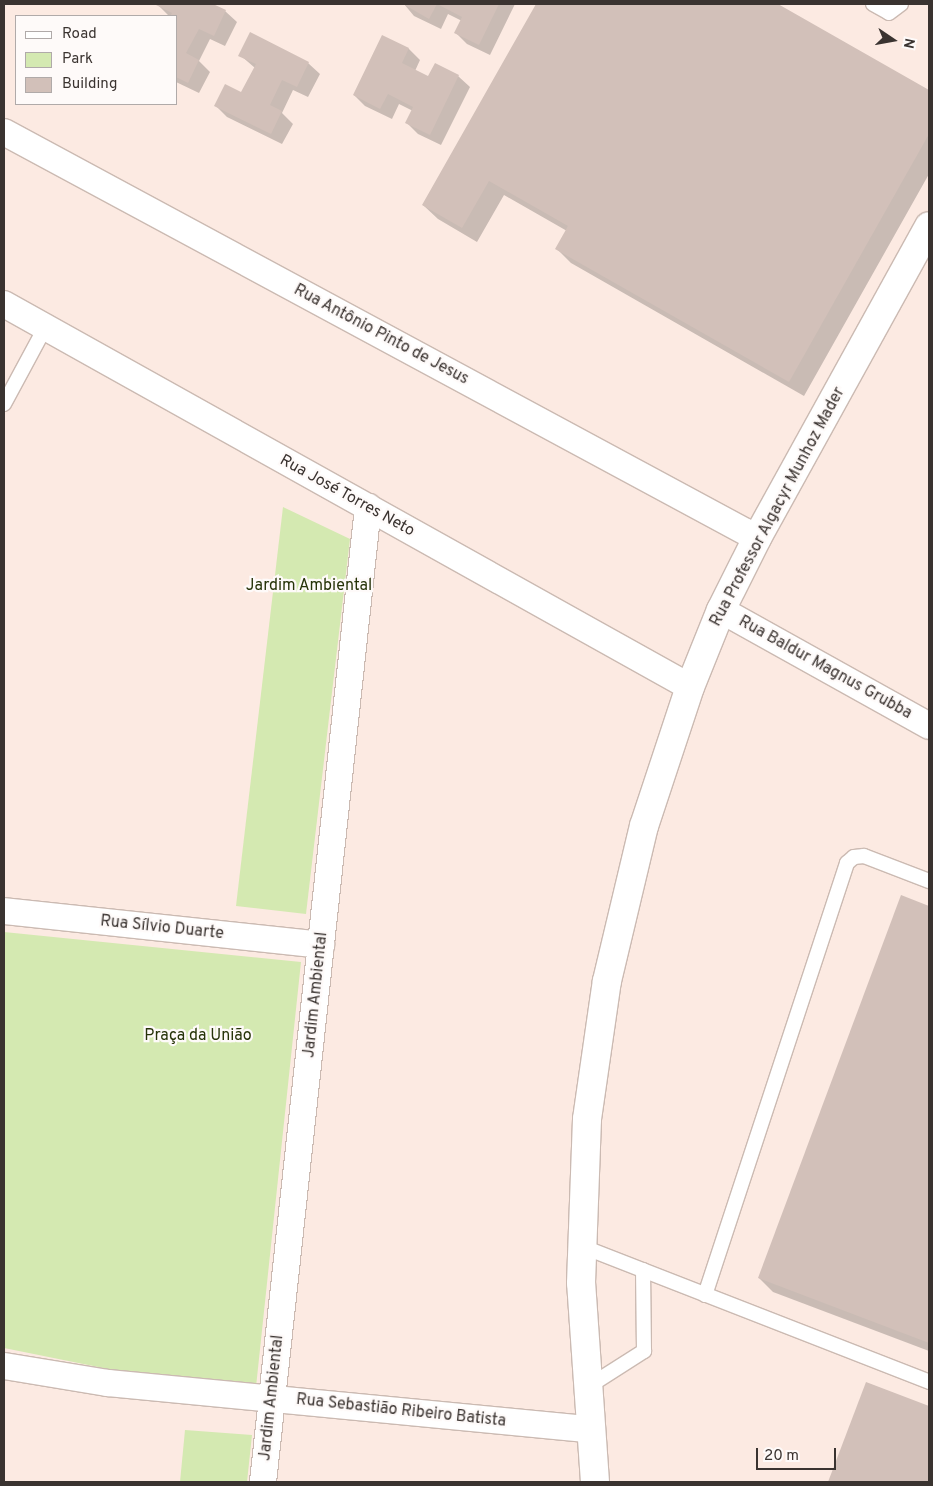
<!DOCTYPE html>
<html>
<head>
<meta charset="utf-8">
<style>
  body { margin:0 }
  #map { position:relative; width:933px; height:1486px; overflow:hidden; background:#fceae2; font-family:Overpass,sans-serif }
  div>[style] { position:absolute }
  .green>* { inset:0; background:#d4e9b1 }
  .shadow>* { inset:0; background:#0003 }
  .building>* { inset:0; background:#d2c0b9 }
  .roads { filter:drop-shadow(1px 0 #cbbab2) drop-shadow(-1px 0 #cbbab2) drop-shadow(0 1px #cbbab2) drop-shadow(0 -1px #cbbab2) }
  .lane>* { height:14px; margin:-7px; padding:0 7px; transform-origin:7px; border-radius:7px; background:#fff }
  .street>* { height:26px; margin:-13px; padding:0 13px; transform-origin:13px; border-radius:13px; background:#fff }
  .secondary>* { height:28px; margin:-14px; padding:0 14px; transform-origin:14px; border-radius:14px; background:#fff }
  span { translate:-50% -50%; white-space:nowrap; text-align:center; line-height:1.15; -webkit-text-stroke:4.5px #fefaf9; paint-order:stroke }
  .street-label { font-size:16px; color:#3a3330 }
  .park-label { font-size:16px; color:#263308 }
  .frame { position:absolute; inset:0; border:5px solid #3a3330; pointer-events:none }
  .legend { position:absolute; left:15px; top:15px; width:162px; height:90px; box-sizing:border-box; background:#fefaf9; border:1px solid #b0aaa9; margin:0; padding:6px 9px; list-style:none; font-size:15px; color:#3a3330 }
  .legend li { display:flex; align-items:center; gap:10px; height:25px }
  .legend b { width:25px; border:1px solid #b0aaa9 }
  .north { position:absolute; left:868px; top:15px; width:50px; height:50px; -webkit-text-stroke:4px #fefaf9; paint-order:stroke; rotate:102deg; font-size:14px; font-weight:700; line-height:20px; text-align:center; color:#3a3330 }
  .north::after { content:''; display:block; margin:auto; width:18px; height:22px; background:#3a3330; clip-path:polygon(50% 0,100% 100%,50% 72%,0 100%) }
  .scale { position:absolute; left:756px; top:1448px; width:80px; height:22px; box-sizing:border-box; border:2px solid #3a3330; border-top:0; padding-left:6px; font-size:15px; line-height:18px; white-space:nowrap; color:#3a3330; -webkit-text-stroke:4px #fefaf9; paint-order:stroke }
</style>
</head>
<body>
<div id="map">
  <div class="green">
    <i style="clip-path:polygon(283px 507px,350px 539px,306px 914px,236px 906px)"></i>
    <i style="clip-path:polygon(4px 932px,301px 962px,256px 1387px,123px 1372px,4px 1348px)"></i>
    <i style="clip-path:polygon(185px 1430px,252px 1435px,247px 1482px,180px 1482px)"></i>
  </div>
  <div class="shadow">
    <i style="clip-path:polygon(157px 4px,210px 4px,225px 11px,237px 22px,225px 46px,210px 39px,199px 61px,210px 72px,199px 93px,176px 82px,176px 16px,168px 15px)"></i>
    <i style="clip-path:polygon(404px 4px,515px 4px,490px 55px,467px 44px,456px 33px,462px 21px,448px 14px,441px 29px,414px 16px)"></i>
    <i style="clip-path:polygon(537px 4px,776px 4px,929px 91px,929px 174px,804px 396px,571px 263px,557px 249px,567px 231px,504px 195px,477px 242px,438px 219px,423px 205px)"></i>
    <i style="clip-path:polygon(383px 37px,409px 49px,420px 60px,415px 71px,429px 78px,458px 76px,470px 87px,441px 145px,418px 134px,407px 123px,413px 111px,399px 104px,392px 119px,365px 106px,354px 95px)"></i>
    <i style="clip-path:polygon(240px 55px,308px 63px,320px 74px,308px 97px,293px 90px,282px 113px,293px 124px,282px 144px,227px 117px,216px 106px,242px 94px,255px 68px)"></i>
    <i style="clip-path:polygon(902px 897px,929px 907px,929px 1351px,773px 1292px,759px 1278px)"></i>
    <i style="clip-path:polygon(867px 1383px,929px 1407px,929px 1482px,829px 1482px)"></i>
  </div>
  <div class="building">
    <i style="clip-path:polygon(154px 4px,213px 4px,226px 10px,214px 36px,199px 29px,186px 53px,199px 60px,188px 83px,176px 77px,176px 16px,170px 16px,172px 13px)"></i>
    <i style="clip-path:polygon(403px 4px,499px 4px,479px 45px,454px 33px,462px 17px,437px 4px,429px 19px)"></i>
    <i style="clip-path:polygon(536px 4px,778px 4px,929px 90px,929px 134px,789px 382px,555px 249px,568px 226px,489px 181px,462px 228px,422px 205px)"></i>
    <i style="clip-path:polygon(250px 32px,309px 62px,297px 87px,282px 80px,270px 105px,282px 111px,271px 134px,214px 106px,225px 84px,241px 92px,256px 64px,238px 56px)"></i>
    <i style="clip-path:polygon(382px 35px,409px 48px,402px 63px,428px 76px,435px 63px,459px 75px,430px 135px,405px 123px,413px 107px,388px 94px,380px 109px,353px 95px)"></i>
    <i style="clip-path:polygon(901px 895px,929px 906px,929px 1343px,758px 1278px)"></i>
    <i style="clip-path:polygon(866px 1382px,929px 1406px,929px 1482px,828px 1482px)"></i>
  </div>
  <div class="roads">
    <div class="lane">
      <i style="left:873px;top:4px;width:18px;rotate:29deg"></i>
      <i style="left:889px;top:13px;width:15px;rotate:-37deg"></i>
      <i style="left:4px;top:404px;width:86px;rotate:-61.7deg"></i>
      <i style="left:581px;top:1246px;width:374px;rotate:21.3deg"></i>
      <i style="left:705px;top:1295px;width:455px;rotate:-71.8deg"></i>
      <i style="left:847px;top:863px;width:9px;rotate:-41deg"></i>
      <i style="left:854px;top:857px;width:10px;rotate:-6deg"></i>
      <i style="left:864px;top:856px;width:70px;rotate:21deg"></i>
      <i style="left:586px;top:1388px;width:69px;rotate:-32.5deg"></i>
      <i style="left:644px;top:1351px;width:81px;rotate:-90.7deg"></i>
    </div>
    <div class="street">
      <i style="left:4px;top:132px;width:855px;rotate:28.33deg"></i>
      <i style="left:4px;top:304px;width:786px;rotate:29.18deg"></i>
      <i style="left:721px;top:610px;width:238px;rotate:29.1deg"></i>
      <i style="left:4px;top:911px;width:319px;rotate:6.1deg"></i>
      <i style="left:4px;top:1366px;width:105px;rotate:9.3deg"></i>
      <i style="left:108px;top:1383px;width:483px;rotate:5.5deg"></i>
      <i style="left:263px;top:1482px;width:981px;rotate:-83.85deg"></i>
    </div>
    <div class="secondary">
      <i style="left:595px;top:1482px;width:199px;rotate:-94deg"></i>
      <i style="left:581px;top:1283px;width:164px;rotate:-87.9deg"></i>
      <i style="left:587px;top:1119px;width:139px;rotate:-81.8deg"></i>
      <i style="left:607px;top:981px;width:159px;rotate:-76.6deg"></i>
      <i style="left:644px;top:826px;width:146px;rotate:-71.7deg"></i>
      <i style="left:690px;top:687px;width:83px;rotate:-68.1deg"></i>
      <i style="left:721px;top:610px;width:80px;rotate:-63.4deg"></i>
      <i style="left:757px;top:538px;width:356px;rotate:-61.1deg"></i>
    </div>
  </div>
  <div class="street-label">
    <span style="left:381px;top:335px;rotate:28deg">Rua Antônio Pinto de Jesus</span>
    <span style="left:347px;top:496px;rotate:29deg">Rua José Torres Neto</span>
    <span style="left:778px;top:507px;rotate:-62deg">Rua Professor Algacyr Munhoz Mader</span>
    <span style="left:825px;top:668px;rotate:29deg">Rua Baldur Magnus Grubba</span>
    <span style="left:162px;top:928px;rotate:6deg">Rua Sílvio Duarte</span>
    <span style="left:316px;top:995px;rotate:-84deg">Jardim Ambiental</span>
    <span style="left:272px;top:1398px;rotate:-84deg">Jardim Ambiental</span>
    <span style="left:401px;top:1411px;rotate:6deg">Rua Sebastião Ribeiro Batista</span>
  </div>
  <div class="park-label">
    <span style="left:309px;top:586px">Jardim Ambiental</span>
    <span style="left:198px;top:1036px">Praça da União</span>
  </div>
  <div class="frame"></div>
  <ul class="legend">
  <li><b style="height:6px;background:#fff"></b>Road</li>
  <li><b style="height:14px;background:#d4e9b1"></b>Park</li>
  <li><b style="height:14px;background:#d2c0b9"></b>Building</li>
  </ul>
  <div class="north">N</div>
  <div class="scale">20 m</div>
</div>
</body>
</html>
